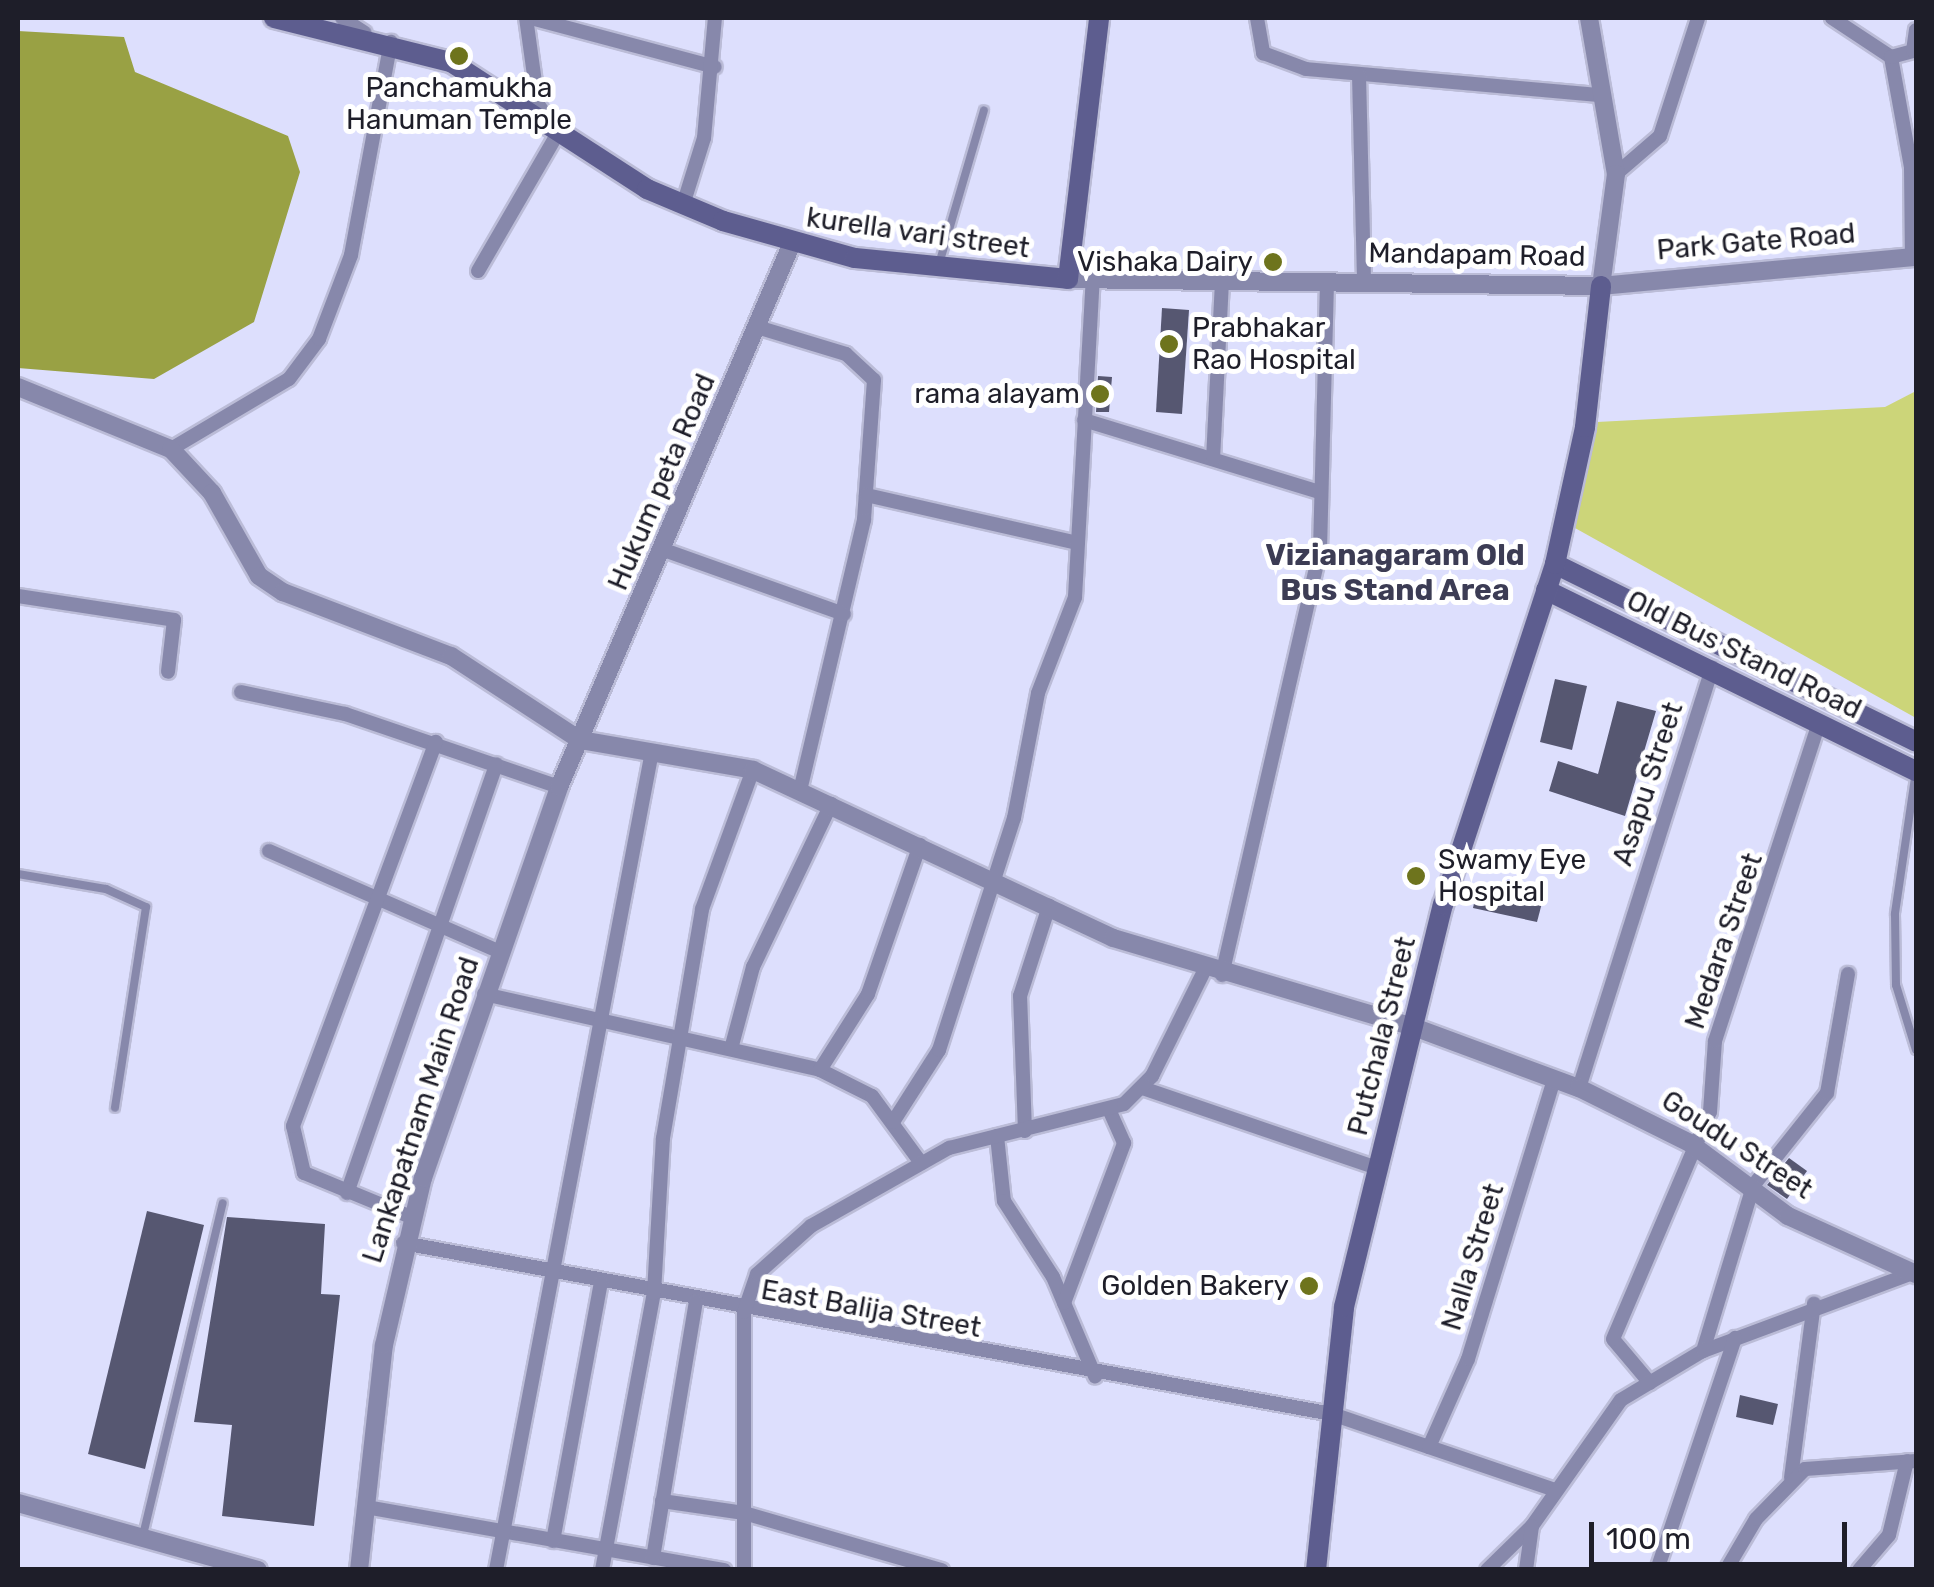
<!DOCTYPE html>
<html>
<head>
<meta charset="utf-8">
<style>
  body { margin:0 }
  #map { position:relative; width:1934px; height:1587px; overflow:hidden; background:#dddffd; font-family:Rubik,sans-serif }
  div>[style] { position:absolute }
  .green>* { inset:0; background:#ccd579 }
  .water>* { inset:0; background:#99a144 }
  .building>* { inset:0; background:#565771 }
  .roads { filter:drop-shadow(2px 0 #bbbcd7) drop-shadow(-2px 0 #bbbcd7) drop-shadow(0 2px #bbbcd7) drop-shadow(0 -2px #bbbcd7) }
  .service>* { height:8px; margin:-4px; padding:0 4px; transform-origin:4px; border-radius:4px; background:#8788ab }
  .minor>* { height:14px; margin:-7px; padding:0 7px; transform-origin:7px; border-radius:7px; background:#8788ab }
  .tertiary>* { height:18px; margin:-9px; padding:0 9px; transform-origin:9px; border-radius:9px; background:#8788ab }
  .secondary>* { height:20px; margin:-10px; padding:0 10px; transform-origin:10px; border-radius:10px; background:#5d5d8f }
  .dots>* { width:28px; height:28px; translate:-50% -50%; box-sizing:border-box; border:5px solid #fff; border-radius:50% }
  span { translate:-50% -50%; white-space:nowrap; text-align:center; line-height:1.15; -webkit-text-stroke:10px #fff; paint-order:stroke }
  .poi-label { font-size:28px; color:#1e1e29 }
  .right { translate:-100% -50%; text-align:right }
  .left { translate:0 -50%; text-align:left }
  .street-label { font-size:28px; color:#1e1e29 }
  .neighbourhood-label { font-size:30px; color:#3c3c54; font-weight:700 }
  .frame { position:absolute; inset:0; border:20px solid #1e1e29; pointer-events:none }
  .scale { position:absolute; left:1589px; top:1522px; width:258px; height:45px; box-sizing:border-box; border:5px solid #1e1e29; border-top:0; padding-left:12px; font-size:30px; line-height:35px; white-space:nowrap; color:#1e1e29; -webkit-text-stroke:8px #fff; paint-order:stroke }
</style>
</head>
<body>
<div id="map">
  <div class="green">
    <i style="clip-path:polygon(1916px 391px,1916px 718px,1575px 528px,1597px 422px,1885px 407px)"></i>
  </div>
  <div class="water">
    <i style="clip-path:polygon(18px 31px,124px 37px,135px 72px,288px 136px,300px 172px,254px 322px,154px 379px,18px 368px)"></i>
  </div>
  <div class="building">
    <i style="clip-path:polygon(1162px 308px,1189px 310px,1182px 414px,1156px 412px)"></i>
    <i style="clip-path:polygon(1098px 376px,1112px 377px,1109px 412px,1096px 412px)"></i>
    <i style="clip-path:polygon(1555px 679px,1587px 686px,1572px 750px,1540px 742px)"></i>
    <i style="clip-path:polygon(1617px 701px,1656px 711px,1625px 816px,1549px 791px,1558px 761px,1598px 774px)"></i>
    <i style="clip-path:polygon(1478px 885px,1543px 899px,1537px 922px,1473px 908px)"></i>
    <i style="clip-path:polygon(1789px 1158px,1807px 1171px,1787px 1199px,1767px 1185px)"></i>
    <i style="clip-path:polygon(147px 1211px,204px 1225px,145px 1469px,88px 1454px)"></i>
    <i style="clip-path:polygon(227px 1217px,325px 1224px,321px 1294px,340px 1295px,314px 1526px,222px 1516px,232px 1425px,194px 1422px)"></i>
    <i style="clip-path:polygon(1740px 1395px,1778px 1404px,1773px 1425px,1736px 1417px)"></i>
  </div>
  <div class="roads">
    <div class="service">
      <i style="left:939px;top:264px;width:160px;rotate:-73.7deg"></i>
      <i style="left:1916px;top:771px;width:145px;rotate:98.4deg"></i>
      <i style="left:1895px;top:914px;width:71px;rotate:89.2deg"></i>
      <i style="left:1896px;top:985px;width:68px;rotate:72.9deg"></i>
      <i style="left:18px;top:874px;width:89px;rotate:9.7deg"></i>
      <i style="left:106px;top:889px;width:44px;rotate:24.2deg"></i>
      <i style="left:146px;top:907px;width:203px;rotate:98.8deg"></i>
      <i style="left:144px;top:1531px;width:337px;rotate:-76.5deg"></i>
    </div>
    <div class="minor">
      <i style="left:342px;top:18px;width:27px;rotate:33deg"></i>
      <i style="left:531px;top:18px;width:190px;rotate:14.9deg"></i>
      <i style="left:1257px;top:18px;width:36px;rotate:80deg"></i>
      <i style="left:1263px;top:53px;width:46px;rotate:20.4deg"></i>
      <i style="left:1306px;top:69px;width:295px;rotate:5.1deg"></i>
      <i style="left:1832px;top:18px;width:71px;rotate:33.5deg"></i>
      <i style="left:1891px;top:57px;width:112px;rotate:79.7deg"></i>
      <i style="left:1911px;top:167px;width:91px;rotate:89.4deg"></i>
      <i style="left:1891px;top:57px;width:23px;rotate:-15deg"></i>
      <i style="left:1913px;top:51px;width:21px;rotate:-82deg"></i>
      <i style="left:1359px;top:75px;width:205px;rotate:88.6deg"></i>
      <i style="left:1616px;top:174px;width:58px;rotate:-40.8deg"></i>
      <i style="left:1660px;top:136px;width:124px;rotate:-72.1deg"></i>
      <i style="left:683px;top:205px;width:70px;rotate:-72.6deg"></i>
      <i style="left:704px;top:138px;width:121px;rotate:-84.8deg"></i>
      <i style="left:478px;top:271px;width:160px;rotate:-59.9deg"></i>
      <i style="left:558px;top:133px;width:35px;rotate:-125deg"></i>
      <i style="left:538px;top:104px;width:87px;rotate:-97.9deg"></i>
      <i style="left:757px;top:327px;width:93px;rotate:16.9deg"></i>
      <i style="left:846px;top:354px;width:38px;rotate:43deg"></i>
      <i style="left:874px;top:380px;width:140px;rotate:94.1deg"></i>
      <i style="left:864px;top:520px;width:277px;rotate:103.3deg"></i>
      <i style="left:1084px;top:420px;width:246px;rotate:17deg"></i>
      <i style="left:171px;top:449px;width:137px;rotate:-30.7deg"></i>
      <i style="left:289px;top:379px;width:50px;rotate:-53.1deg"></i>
      <i style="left:319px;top:339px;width:90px;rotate:-69.1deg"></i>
      <i style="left:351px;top:255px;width:217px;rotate:-79.4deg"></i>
      <i style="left:1213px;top:459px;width:179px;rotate:-87.1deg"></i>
      <i style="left:866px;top:495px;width:216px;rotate:12.8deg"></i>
      <i style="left:664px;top:550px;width:191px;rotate:19.6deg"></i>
      <i style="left:18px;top:596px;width:158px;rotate:8.7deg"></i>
      <i style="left:174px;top:620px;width:52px;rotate:96.6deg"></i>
      <i style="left:241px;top:692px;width:106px;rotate:11.9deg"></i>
      <i style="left:345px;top:714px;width:226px;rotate:18.8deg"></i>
      <i style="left:269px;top:851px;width:252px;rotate:23.6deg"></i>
      <i style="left:1222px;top:975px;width:436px;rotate:-77deg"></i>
      <i style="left:1320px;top:550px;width:270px;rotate:-88.5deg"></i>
      <i style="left:484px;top:994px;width:344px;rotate:12.7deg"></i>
      <i style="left:820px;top:1070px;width:58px;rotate:26.6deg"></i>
      <i style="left:872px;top:1096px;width:83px;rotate:53.8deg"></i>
      <i style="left:731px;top:1049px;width:85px;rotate:-75deg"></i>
      <i style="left:753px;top:967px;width:181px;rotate:-64.4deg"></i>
      <i style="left:820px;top:1070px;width:90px;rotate:-57.7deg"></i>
      <i style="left:868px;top:994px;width:158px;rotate:-70.8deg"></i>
      <i style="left:1142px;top:1088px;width:248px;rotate:18.8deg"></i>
      <i style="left:1579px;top:1088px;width:441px;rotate:-72.4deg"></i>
      <i style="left:893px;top:1122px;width:85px;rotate:-57.4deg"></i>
      <i style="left:939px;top:1050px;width:244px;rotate:-72.1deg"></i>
      <i style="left:1014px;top:818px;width:127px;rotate:-79.1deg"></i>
      <i style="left:1038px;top:693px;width:103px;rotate:-68.9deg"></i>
      <i style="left:1075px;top:597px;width:318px;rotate:-86.8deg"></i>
      <i style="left:1025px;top:1131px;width:135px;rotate:-92.1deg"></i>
      <i style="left:1020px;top:996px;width:95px;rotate:-72.1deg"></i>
      <i style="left:997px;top:1136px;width:65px;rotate:83.9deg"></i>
      <i style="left:1004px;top:1201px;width:90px;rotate:57.2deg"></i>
      <i style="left:1053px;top:1277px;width:108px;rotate:67deg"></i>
      <i style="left:347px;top:1193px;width:454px;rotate:-70.8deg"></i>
      <i style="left:411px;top:1217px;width:116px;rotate:-157.6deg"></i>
      <i style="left:304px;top:1173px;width:48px;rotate:-103.2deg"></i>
      <i style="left:293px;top:1126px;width:410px;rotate:-69.6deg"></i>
      <i style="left:403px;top:1243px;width:945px;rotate:10.43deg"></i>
      <i style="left:1332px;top:1414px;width:236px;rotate:18.8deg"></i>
      <i style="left:1064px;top:1303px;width:171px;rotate:-69.4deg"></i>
      <i style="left:1124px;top:1143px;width:35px;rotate:-114deg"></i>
      <i style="left:1703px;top:1351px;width:172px;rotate:-73.1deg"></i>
      <i style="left:1753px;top:1186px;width:119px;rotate:-51.5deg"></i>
      <i style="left:1827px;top:1093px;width:121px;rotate:-80deg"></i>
      <i style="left:1650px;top:1383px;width:57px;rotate:-130.1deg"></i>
      <i style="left:1613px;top:1339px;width:247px;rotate:-66.9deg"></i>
      <i style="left:1710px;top:1112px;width:71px;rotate:-86deg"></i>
      <i style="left:1715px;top:1041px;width:336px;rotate:-71.9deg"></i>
      <i style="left:1429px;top:1447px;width:96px;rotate:-66.1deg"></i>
      <i style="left:1468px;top:1359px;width:293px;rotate:-72.9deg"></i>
      <i style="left:1791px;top:1478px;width:176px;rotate:-82.5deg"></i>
      <i style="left:662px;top:1501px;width:83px;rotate:8.3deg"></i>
      <i style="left:744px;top:1513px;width:206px;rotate:16.1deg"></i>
      <i style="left:366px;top:1507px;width:364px;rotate:10deg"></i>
      <i style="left:553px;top:1541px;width:263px;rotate:-79.5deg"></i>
      <i style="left:653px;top:1558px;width:260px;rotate:-80.5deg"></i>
      <i style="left:496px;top:1570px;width:828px;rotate:-79.21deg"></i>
      <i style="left:602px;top:1570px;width:282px;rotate:-79.4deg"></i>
      <i style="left:654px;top:1293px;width:155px;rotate:-86.7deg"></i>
      <i style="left:663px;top:1138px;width:232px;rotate:-80.3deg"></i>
      <i style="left:702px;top:909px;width:148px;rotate:-69.9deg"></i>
      <i style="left:744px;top:1570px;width:258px;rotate:-90deg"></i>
      <i style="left:744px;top:1312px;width:40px;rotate:-71.1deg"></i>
      <i style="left:757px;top:1274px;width:72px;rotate:-41.6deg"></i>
      <i style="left:811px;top:1226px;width:159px;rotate:-29.5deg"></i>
      <i style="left:949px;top:1148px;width:180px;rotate:-14.1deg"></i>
      <i style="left:1124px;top:1104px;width:40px;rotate:-45deg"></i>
      <i style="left:1152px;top:1076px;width:119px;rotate:-63.6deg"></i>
      <i style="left:1487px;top:1570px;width:63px;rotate:-44.4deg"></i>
      <i style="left:1532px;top:1526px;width:154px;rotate:-54.8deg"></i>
      <i style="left:1621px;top:1400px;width:96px;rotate:-30.9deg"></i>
      <i style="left:1703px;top:1351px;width:224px;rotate:-20.4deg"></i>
      <i style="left:1526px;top:1570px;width:44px;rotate:-82.2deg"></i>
      <i style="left:1657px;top:1570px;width:245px;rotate:-71.4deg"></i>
      <i style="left:1726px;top:1570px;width:59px;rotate:-59.5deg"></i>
      <i style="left:1756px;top:1519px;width:70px;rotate:-45.6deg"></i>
      <i style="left:1805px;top:1469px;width:111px;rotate:-4.1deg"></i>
      <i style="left:1859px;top:1570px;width:46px;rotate:-49.4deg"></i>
      <i style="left:1889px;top:1535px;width:76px;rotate:-76.3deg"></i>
    </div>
    <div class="tertiary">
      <i style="left:1589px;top:18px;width:158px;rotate:80.2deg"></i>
      <i style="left:1616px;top:174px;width:113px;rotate:97.6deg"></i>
      <i style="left:1068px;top:279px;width:533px;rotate:0.75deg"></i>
      <i style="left:1601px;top:286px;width:316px;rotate:-5.3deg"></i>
      <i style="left:18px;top:387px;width:165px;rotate:22.1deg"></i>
      <i style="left:171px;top:449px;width:60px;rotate:47deg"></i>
      <i style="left:212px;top:493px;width:95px;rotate:60.5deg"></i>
      <i style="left:259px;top:576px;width:29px;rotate:34deg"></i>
      <i style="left:283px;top:592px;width:180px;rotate:20.9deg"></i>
      <i style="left:451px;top:656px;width:154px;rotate:33.1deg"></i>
      <i style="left:580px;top:740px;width:176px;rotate:9.8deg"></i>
      <i style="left:753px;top:770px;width:397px;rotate:25deg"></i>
      <i style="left:1113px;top:938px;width:311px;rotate:16.5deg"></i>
      <i style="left:1411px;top:1026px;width:179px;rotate:20.3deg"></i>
      <i style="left:1579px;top:1088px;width:124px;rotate:26.4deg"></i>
      <i style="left:1690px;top:1143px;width:122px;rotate:36.7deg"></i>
      <i style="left:1788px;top:1216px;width:141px;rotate:24.4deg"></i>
      <i style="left:18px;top:1503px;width:249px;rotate:15.6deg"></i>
      <i style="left:359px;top:1570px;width:226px;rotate:-83.7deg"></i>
      <i style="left:384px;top:1345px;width:171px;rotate:-76.9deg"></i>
      <i style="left:423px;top:1178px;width:414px;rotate:-70.8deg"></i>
      <i style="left:559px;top:787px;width:592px;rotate:-66.81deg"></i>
    </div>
    <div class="secondary">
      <i style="left:274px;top:18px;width:182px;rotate:14deg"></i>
      <i style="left:451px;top:62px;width:234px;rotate:32.9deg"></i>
      <i style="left:647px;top:189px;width:82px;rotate:22.8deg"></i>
      <i style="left:723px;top:221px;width:137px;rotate:15.7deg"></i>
      <i style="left:855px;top:258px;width:214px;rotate:5.6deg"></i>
      <i style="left:1068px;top:279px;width:263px;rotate:-83.2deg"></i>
      <i style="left:1555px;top:564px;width:402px;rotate:26.2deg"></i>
      <i style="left:1546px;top:590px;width:412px;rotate:26.1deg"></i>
      <i style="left:1316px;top:1570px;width:264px;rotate:-83.9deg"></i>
      <i style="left:1344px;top:1307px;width:414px;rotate:-76.2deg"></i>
      <i style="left:1443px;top:905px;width:359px;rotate:-71.8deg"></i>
      <i style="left:1555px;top:564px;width:140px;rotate:-77.6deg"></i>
      <i style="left:1585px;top:427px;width:142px;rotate:-83.5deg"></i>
    </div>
  </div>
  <div class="dots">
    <i style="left:459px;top:56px;background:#6e741d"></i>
    <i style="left:1273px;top:262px;background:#6e741d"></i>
    <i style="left:1169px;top:344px;background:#6e741d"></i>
    <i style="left:1100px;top:394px;background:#6e741d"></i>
    <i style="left:1416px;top:876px;background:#6e741d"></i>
    <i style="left:1309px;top:1286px;background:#6e741d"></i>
  </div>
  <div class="poi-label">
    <span style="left:459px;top:104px">Panchamukha<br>Hanuman Temple</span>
    <span class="right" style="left:1253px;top:262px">Vishaka Dairy</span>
    <span class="left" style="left:1192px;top:344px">Prabhakar<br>Rao Hospital</span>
    <span class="right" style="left:1080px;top:394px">rama alayam</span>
    <span class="left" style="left:1438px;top:876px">Swamy Eye<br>Hospital</span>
    <span class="right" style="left:1289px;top:1286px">Golden Bakery</span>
  </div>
  <div class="street-label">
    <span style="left:918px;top:233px;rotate:8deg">kurella vari street</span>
    <span style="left:1756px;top:242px;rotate:-5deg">Park Gate Road</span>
    <span style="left:1477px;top:255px;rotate:1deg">Mandapam Road</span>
    <span style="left:662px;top:482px;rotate:-67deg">Hukum peta Road</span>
    <span style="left:1744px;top:655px;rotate:26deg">Old Bus Stand Road</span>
    <span style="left:1648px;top:784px;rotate:-72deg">Asapu Street</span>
    <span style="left:1724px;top:941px;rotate:-71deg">Medara Street</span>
    <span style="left:1382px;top:1036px;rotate:-76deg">Putchala Street</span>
    <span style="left:421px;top:1110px;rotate:-72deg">Lankapatnam Main Road</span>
    <span style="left:1737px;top:1145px;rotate:33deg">Goudu Street</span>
    <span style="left:1473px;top:1257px;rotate:-73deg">Nalla Street</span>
    <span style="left:871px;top:1309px;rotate:10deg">East Balija Street</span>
  </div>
  <div class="neighbourhood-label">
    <span style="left:1395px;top:572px">Vizianagaram Old<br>Bus Stand Area</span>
  </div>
  <div class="frame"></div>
  <div class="scale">100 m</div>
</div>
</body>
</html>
